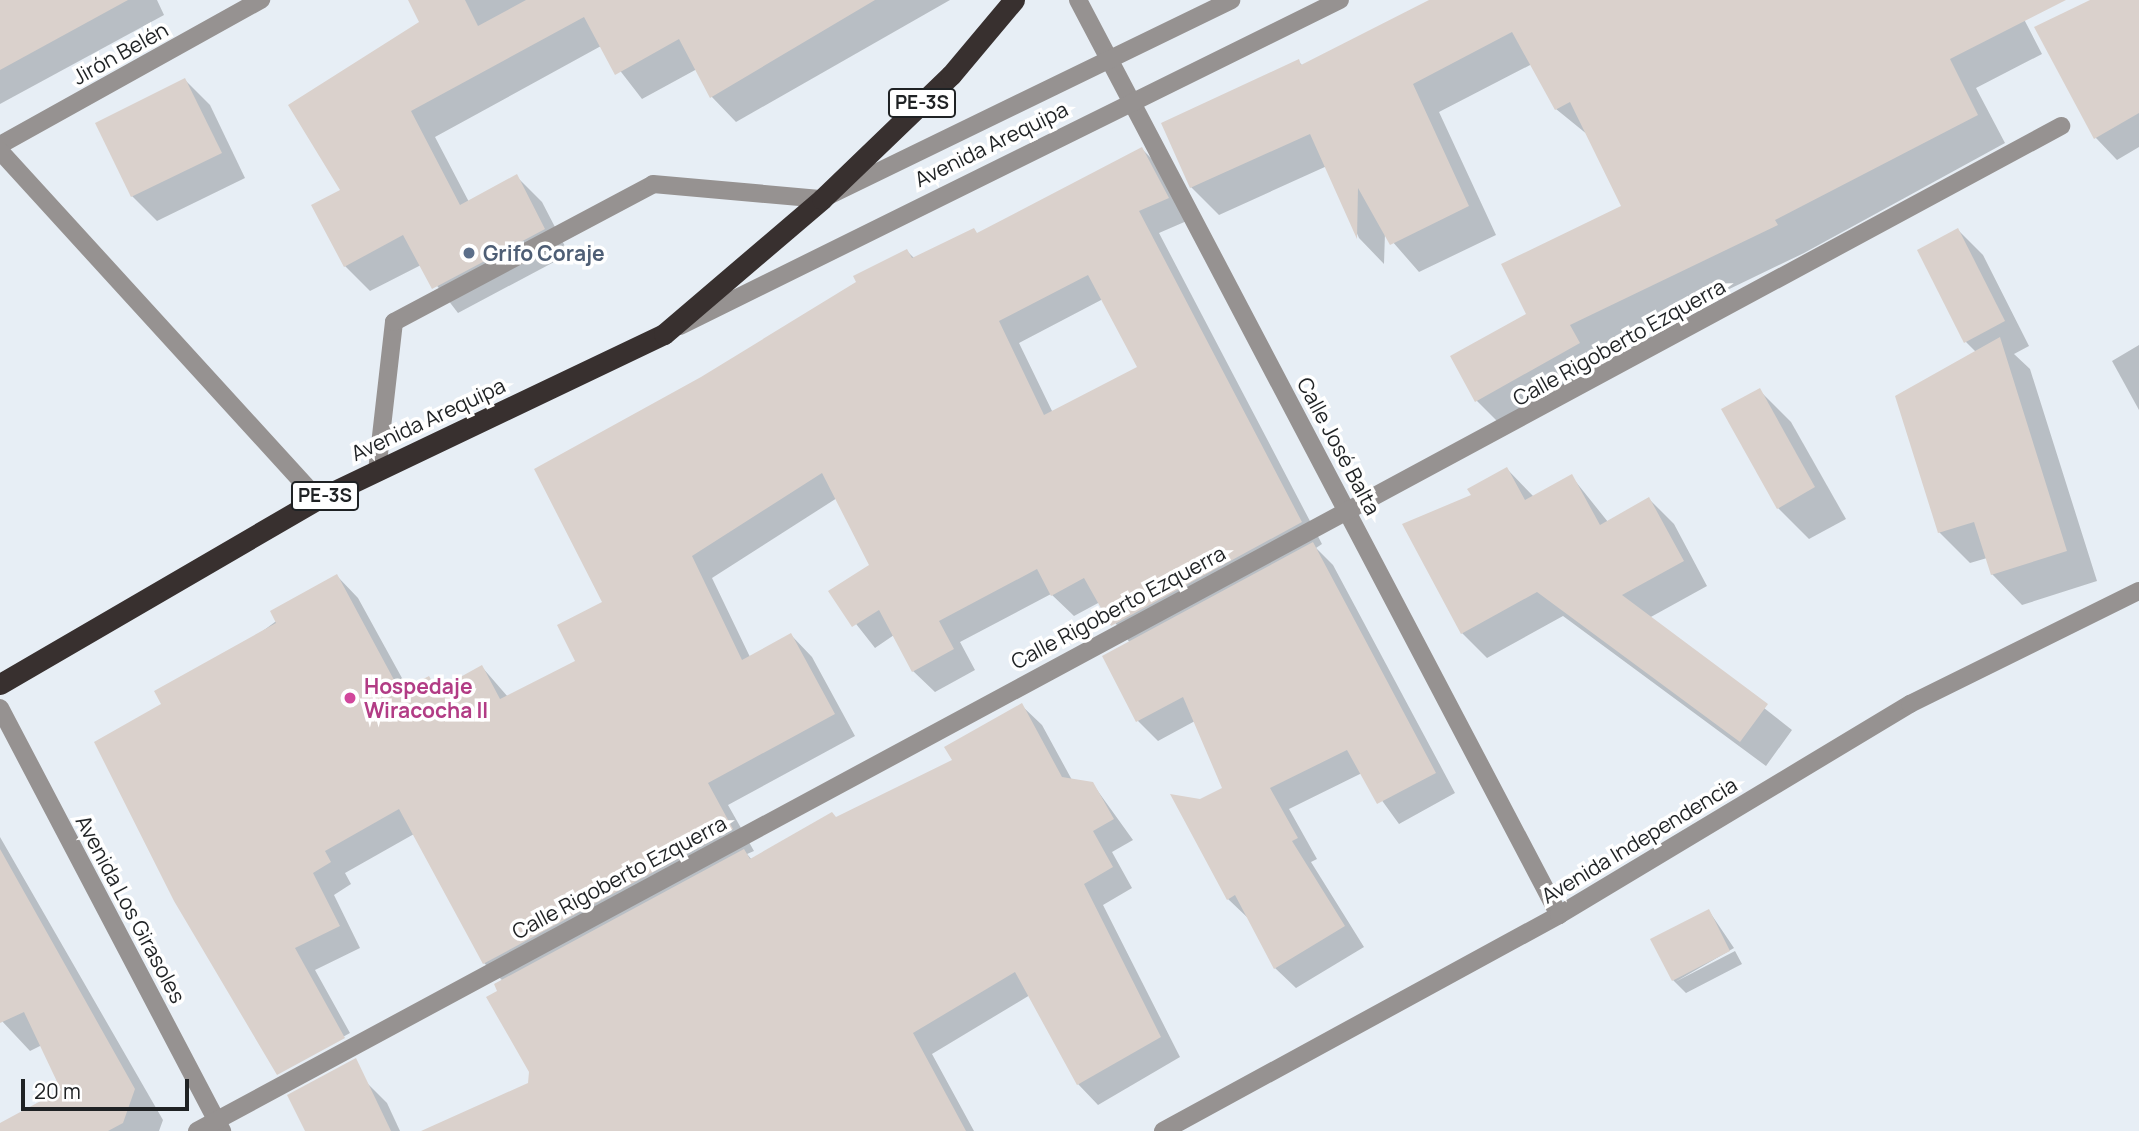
<!DOCTYPE html>
<html>
<head>
<meta charset="utf-8">
<style>
  body { margin:0 }
  #map { position:relative; width:2139px; height:1131px; overflow:hidden; background:#e7eef5; font-family:Manrope,sans-serif }
  div>[style] { position:absolute }
  .shadow>* { inset:0; background:#0003 }
  .building>* { inset:0; background:#dad1cc }
  .minor>* { height:18px; margin:-9px; padding:0 9px; transform-origin:9px; border-radius:9px; background:#969291 }
  .highway>* { height:21px; margin:-10.5px; padding:0 10.5px; transform-origin:10.5px; border-radius:10.5px; background:#38302f }
  .dots>* { width:19px; height:19px; translate:-50% -50%; box-sizing:border-box; border:4px solid #fff; border-radius:50% }
  span { translate:-50% -50%; white-space:nowrap; text-align:center; line-height:1.15; -webkit-text-stroke:7px #fff; paint-order:stroke }
  .shield-label span { padding:2px 5px; background:#fff; border:2px solid; border-radius:5px; -webkit-text-stroke-width:0 }
  .shield-label { font-size:19px; color:#1f2224; font-weight:700 }
  .street-label { font-size:21px; color:#1f2224 }
  .service-label { font-size:21px; color:#4e5e75; font-weight:700 }
  .left { translate:0 -50%; text-align:left }
  .hotel-label { font-size:21px; color:#b23c85; font-weight:700 }
  .scale { position:absolute; left:21px; top:1079px; width:168px; height:32px; box-sizing:border-box; border:4px solid #1f2224; border-top:0; padding-left:9px; font-size:21px; line-height:24px; white-space:nowrap; color:#1f2224; -webkit-text-stroke:5px #fff; paint-order:stroke }
</style>
</head>
<body>
<div id="map">
  <div class="shadow">
    <i style="clip-path:polygon(0 0,157px 0,164px 15px,0 104px)"></i>
    <i style="clip-path:polygon(426px 0,950px 0,736px 122px,711px 96px,697px 69px,642px 99px,601px 46px,435px 137px,469px 202px,517px 177px,542px 202px,569px 254px,458px 313px,421px 265px,370px 291px,345px 266px,343px 191px,422px 22px)"></i>
    <i style="clip-path:polygon(1432px 0,2014px 0,2042px 54px,1976px 88px,2005px 143px,1804px 253px,1597px 353px,1607px 371px,1504px 428px,1476px 400px,1529px 315px,1624px 206px,1588px 135px,1556px 109px,1532px 64px,1439px 112px,1496px 235px,1419px 272px,1385px 233px,1384px 264px,1359px 238px,1327px 166px,1219px 215px,1191px 187px,1298px 61px,1303px 66px)"></i>
    <i style="clip-path:polygon(2094px 0,2139px 0,2139px 147px,2117px 160px,2096px 138px,2037px 28px)"></i>
    <i style="clip-path:polygon(185px 80px,210px 105px,245px 178px,157px 221px,132px 196px)"></i>
    <i style="clip-path:polygon(evenodd,1142px 149px,1164px 171px,1189px 220px,1159px 233px,1322px 544px,1316px 548px,1333px 565px,1455px 793px,1399px 824px,1362px 773px,1289px 809px,1317px 859px,1311px 862px,1364px 947px,1296px 988px,1275px 968px,1249px 919px,1228px 899px,1200px 800px,1224px 789px,1195px 721px,1158px 741px,1138px 721px,1130px 643px,1100px 602px,1074px 616px,1051px 594px,960px 642px,975px 670px,935px 692px,913px 671px,894px 635px,875px 648px,831px 592px,871px 566px,837px 498px,712px 578px,750px 657px,791px 635px,812px 657px,855px 736px,728px 805px,754px 851px,747px 854px,752px 860px,954px 761px,1021px 705px,1042px 725px,1072px 780px,1092px 783px,1133px 840px,1112px 852px,1132px 888px,1103px 905px,1180px 1057px,1098px 1105px,1078px 1084px,1030px 995px,932px 1054px,974px 1131px,426px 1131px,529px 1084px,530px 1072px,500px 992px,503px 981px,484px 963px,414px 834px,345px 873px,351px 884px,334px 895px,360px 948px,315px 970px,350px 1033px,285px 1069px,163px 705px,337px 576px,358px 598px,408px 689px,429px 678px,441px 690px,482px 667px,508px 697px,578px 662px,702px 379px,907px 251px,915px 259px,978px 235px,1142px 149px,1103px 299px,1140px 368px,1053px 413px,1019px 343px,1103px 299px)"></i>
    <i style="clip-path:polygon(1958px 230px,1983px 255px,2029px 346px,2014px 354px,2030px 369px,2097px 581px,2022px 605px,1992px 574px,1987px 558px,1970px 563px,1939px 532px,1976px 352px,1966px 342px)"></i>
    <i style="clip-path:polygon(2139px 345px,2139px 410px,2112px 361px)"></i>
    <i style="clip-path:polygon(1759px 390px,1791px 422px,1846px 519px,1809px 539px,1778px 508px)"></i>
    <i style="clip-path:polygon(1507px 469px,1534px 497px,1572px 477px,1608px 522px,1649px 499px,1674px 524px,1707px 586px,1649px 618px,1792px 730px,1766px 766px,1563px 616px,1487px 658px,1462px 633px,1473px 496px)"></i>
    <i style="clip-path:polygon(0 837px,163px 1120px,159px 1131px,0 1131px,63px 1090px,42px 1045px,30px 1051px,0 1019px)"></i>
    <i style="clip-path:polygon(1709px 911px,1734px 948px,1675px 982px,1735px 951px,1742px 964px,1686px 993px,1673px 980px,1652px 940px)"></i>
    <i style="clip-path:polygon(366px 1082px,387px 1103px,400px 1131px,307px 1131px)"></i>
  </div>
  <div class="building">
    <i style="clip-path:polygon(0 0,128px 0,0 70px)"></i>
    <i style="clip-path:polygon(408px 0,465px 0,478px 26px,526px 0,875px 0,710px 98px,679px 39px,615px 75px,584px 17px,411px 111px,460px 205px,517px 174px,545px 229px,432px 289px,403px 235px,344px 267px,311px 205px,340px 190px,288px 105px,419px 22px)"></i>
    <i style="clip-path:polygon(1429px 0,2066px 0,1950px 59px,1978px 115px,1775px 220px,1778px 225px,1570px 325px,1580px 343px,1475px 402px,1450px 356px,1526px 314px,1501px 264px,1621px 206px,1570px 102px,1555px 110px,1512px 32px,1413px 84px,1469px 206px,1390px 245px,1358px 188px,1357px 239px,1310px 134px,1190px 188px,1161px 123px,1299px 59px,1301px 65px)"></i>
    <i style="clip-path:polygon(2090px 0,2139px 0,2139px 113px,2094px 139px,2034px 27px)"></i>
    <i style="clip-path:polygon(185px 78px,222px 153px,131px 197px,95px 123px)"></i>
    <i style="clip-path:polygon(evenodd,1142px 147px,1169px 198px,1139px 211px,1302px 522px,1111px 626px,1084px 578px,1051px 596px,1037px 569px,939px 621px,954px 649px,912px 672px,879px 610px,852px 627px,828px 591px,869px 565px,822px 473px,692px 556px,742px 660px,791px 633px,835px 714px,708px 783px,733px 829px,483px 964px,399px 809px,325px 851px,331px 862px,313px 873px,340px 926px,295px 948px,345px 1038px,277px 1075px,174px 901px,94px 742px,161px 704px,154px 691px,276px 623px,270px 611px,337px 574px,400px 691px,429px 676px,437px 690px,482px 665px,500px 699px,575px 661px,557px 625px,602px 602px,534px 469px,701px 377px,856px 282px,853px 276px,907px 249px,912px 258px,974px 228px,977px 233px,1142px 147px,1088px 275px,1137px 367px,1044px 415px,999px 321px,1088px 275px)"></i>
    <i style="clip-path:polygon(1958px 228px,2005px 321px,1964px 343px,1917px 250px)"></i>
    <i style="clip-path:polygon(2000px 337px,2067px 551px,1991px 575px,1974px 522px,1938px 533px,1895px 396px)"></i>
    <i style="clip-path:polygon(1760px 388px,1815px 487px,1777px 509px,1721px 409px)"></i>
    <i style="clip-path:polygon(1507px 467px,1525px 500px,1572px 474px,1600px 525px,1649px 497px,1684px 561px,1622px 595px,1768px 704px,1740px 742px,1537px 592px,1461px 634px,1402px 524px,1471px 495px,1467px 489px)"></i>
    <i style="clip-path:polygon(1313px 542px,1436px 773px,1377px 804px,1347px 750px,1270px 788px,1298px 838px,1292px 841px,1345px 926px,1274px 969px,1235px 895px,1227px 900px,1170px 794px,1200px 799px,1222px 788px,1183px 697px,1136px 722px,1102px 656px)"></i>
    <i style="clip-path:polygon(1022px 703px,1062px 777px,1093px 782px,1114px 819px,1093px 831px,1113px 867px,1084px 884px,1161px 1037px,1077px 1085px,1015px 972px,913px 1033px,966px 1131px,421px 1131px,528px 1083px,529px 1072px,486px 997px,497px 991px,494px 984px,744px 849px,750px 859px,832px 812px,836px 817px,952px 760px,944px 747px)"></i>
    <i style="clip-path:polygon(0 849px,135px 1089px,123px 1123px,108px 1131px,0 1131px,0 1123px,61px 1090px,24px 1012px,0 1023px)"></i>
    <i style="clip-path:polygon(1709px 909px,1730px 951px,1672px 981px,1650px 939px)"></i>
    <i style="clip-path:polygon(356px 1058px,391px 1131px,305px 1131px,287px 1095px)"></i>
  </div>
  <div class="minor">
    <i style="left:1078px;top:0;width:1034px;rotate:62.27deg"></i>
    <i style="left:0;top:145px;width:299px;rotate:-29.1deg"></i>
    <i style="left:0;top:151px;width:471px;rotate:47.6deg"></i>
    <i style="left:680px;top:326px;width:736px;rotate:-26.29deg"></i>
    <i style="left:377px;top:471px;width:150px;rotate:-83.5deg"></i>
    <i style="left:394px;top:322px;width:293px;rotate:-28deg"></i>
    <i style="left:653px;top:184px;width:170px;rotate:5.1deg"></i>
    <i style="left:822px;top:199px;width:455px;rotate:-25.9deg"></i>
    <i style="left:0;top:708px;width:478px;rotate:62.3deg"></i>
    <i style="left:197px;top:1131px;width:2118px;rotate:-28.33deg"></i>
    <i style="left:1163px;top:1131px;width:451px;rotate:-28.6deg"></i>
    <i style="left:1559px;top:915px;width:410px;rotate:-31deg"></i>
    <i style="left:1910px;top:704px;width:255px;rotate:-26.3deg"></i>
  </div>
  <div class="highway">
    <i style="left:0;top:684px;width:368px;rotate:-30.2deg"></i>
    <i style="left:318px;top:499px;width:383px;rotate:-25.5deg"></i>
    <i style="left:664px;top:334px;width:208px;rotate:-40.5deg"></i>
    <i style="left:822px;top:199px;width:179px;rotate:-43.9deg"></i>
    <i style="left:951px;top:75px;width:98px;rotate:-50deg"></i>
  </div>
  <div class="dots">
    <i style="left:469px;top:253px;background:#5c6f8a"></i>
    <i style="left:350px;top:698px;background:#d1479c"></i>
  </div>
  <div class="shield-label">
    <span style="left:922px;top:103px">PE-3S</span>
    <span style="left:325px;top:496px">PE-3S</span>
  </div>
  <div class="street-label">
    <span style="left:120px;top:53px;rotate:-29deg">Jirón Belén</span>
    <span style="left:991px;top:144px;rotate:-26deg">Avenida Arequipa</span>
    <span style="left:1619px;top:342px;rotate:-29deg">Calle Rigoberto Ezquerra</span>
    <span style="left:428px;top:419px;rotate:-25deg">Avenida Arequipa</span>
    <span style="left:1339px;top:446px;rotate:62deg">Calle José Balta</span>
    <span style="left:1118px;top:607px;rotate:-28deg">Calle Rigoberto Ezquerra</span>
    <span style="left:1639px;top:840px;rotate:-31deg">Avenida Independencia</span>
    <span style="left:619px;top:877px;rotate:-28deg">Calle Rigoberto Ezquerra</span>
    <span style="left:131px;top:909px;rotate:62deg">Avenida Los Girasoles</span>
  </div>
  <div class="service-label">
    <span class="left" style="left:483px;top:253px">Grifo Coraje</span>
  </div>
  <div class="hotel-label">
    <span class="left" style="left:364px;top:698px">Hospedaje<br>Wiracocha II</span>
  </div>
  <div class="scale">20 m</div>
</div>
</body>
</html>
